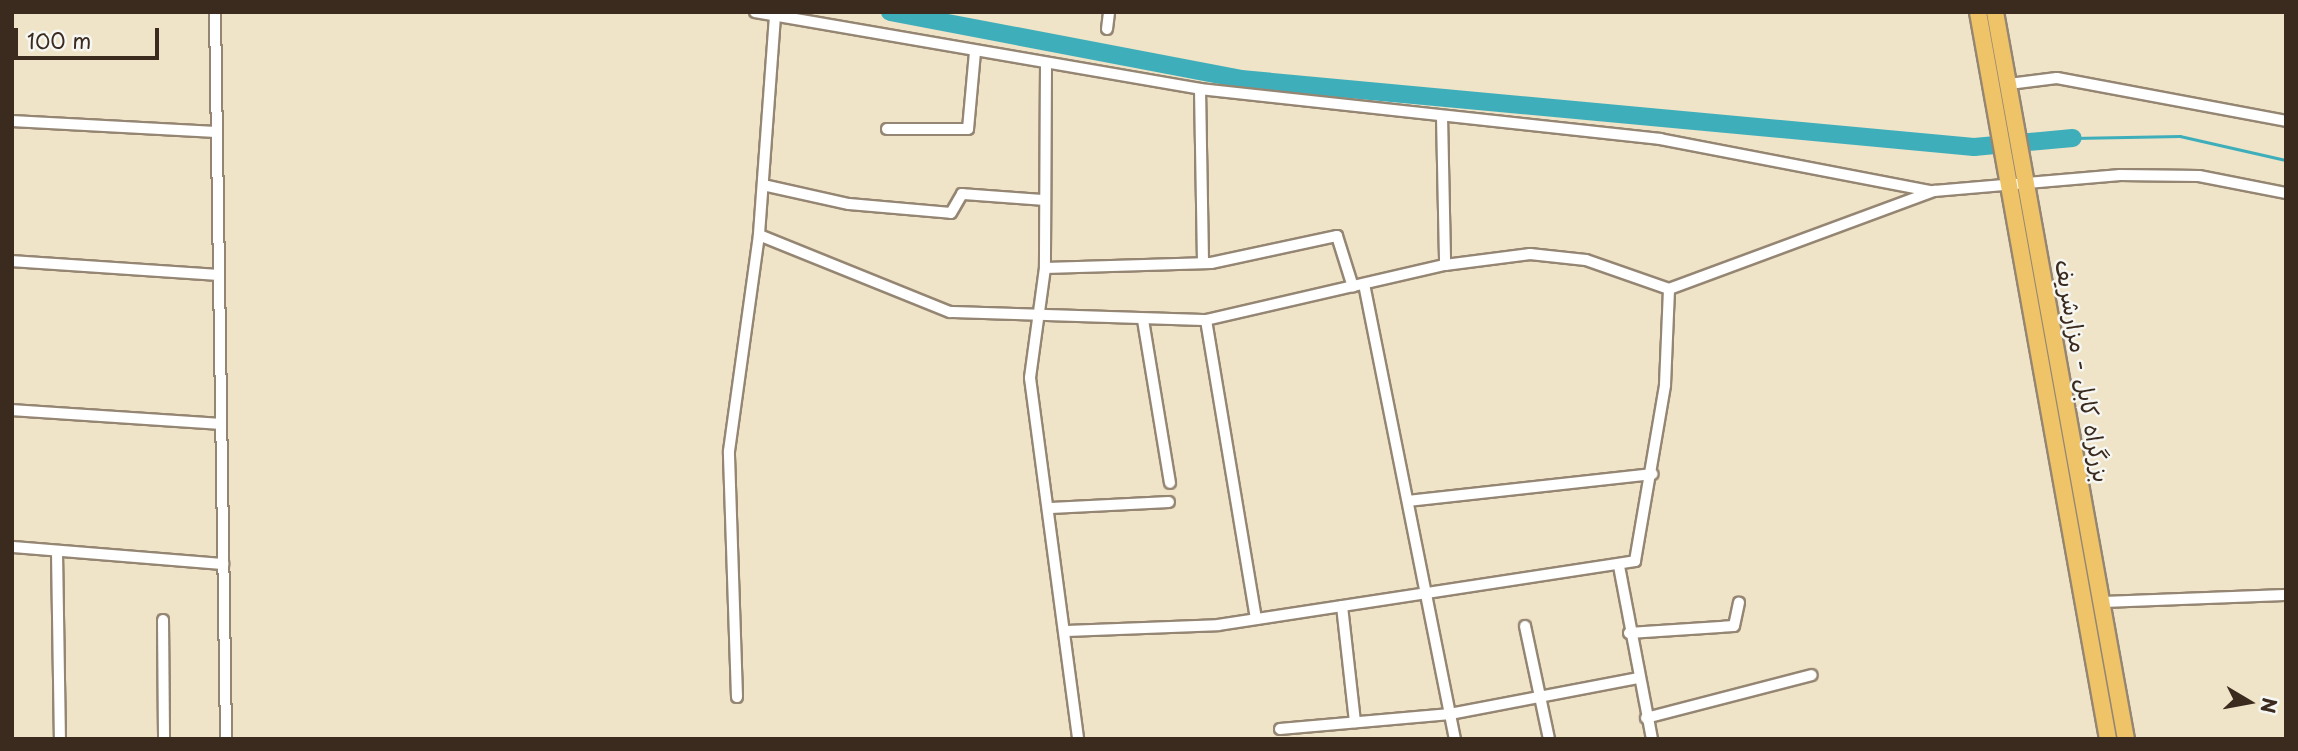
<!DOCTYPE html>
<html>
<head>
<meta charset="utf-8">
<style>
  body { margin:0 }
  #map { position:relative; width:2298px; height:751px; overflow:hidden; background:#efe3c8; font-family:"Playpen Sans","Playpen Sans Arabic",sans-serif }
  div>[style] { position:absolute }
  .stream>* { height:2.5px; margin:-1.25px; padding:0 1.25px; transform-origin:1.25px; border-radius:1.25px; background:#3faebb }
  .river>* { height:18px; margin:-9px; padding:0 9px; transform-origin:9px; border-radius:9px; background:#3faebb }
  .roads { filter:drop-shadow(2px 0 #958673) drop-shadow(-2px 0 #958673) drop-shadow(0 2px #958673) drop-shadow(0 -2px #958673) }
  .minor>* { height:10px; margin:-5px; padding:0 5px; transform-origin:5px; border-radius:5px; background:#fff }
  .highway>* { height:16px; margin:-8px; padding:0 8px; transform-origin:8px; border-radius:8px; background:#efc469 }
  span { translate:-50% -50%; white-space:nowrap; text-align:center; line-height:1.15; -webkit-text-stroke:5px #f6f6f2; paint-order:stroke }
  .street-label { font-size:23px; color:#3b2a1e }
  .frame { position:absolute; inset:0; border:14px solid #3b2a1e; pointer-events:none }
  .north { position:absolute; left:2214px; top:667px; width:70px; height:70px; -webkit-text-stroke:5px #f6f6f2; paint-order:stroke; rotate:100deg; font-size:19px; font-weight:700; line-height:28px; text-align:center; color:#3b2a1e }
  .north::after { content:''; display:block; margin:auto; width:24px; height:32px; background:#3b2a1e; clip-path:polygon(50% 0,100% 100%,50% 72%,0 100%) }
  .scale { position:absolute; left:14px; top:28px; width:145px; height:32px; box-sizing:border-box; border:4px solid #3b2a1e; border-top:0; padding-left:9px; font-size:21px; line-height:24px; white-space:nowrap; color:#3b2a1e; -webkit-text-stroke:5px #f6f6f2; paint-order:stroke }
</style>
</head>
<body>
<div id="map">
  <div class="stream">
    <i style="left:2073px;top:138px;width:107px;rotate:-1.1deg"></i>
    <i style="left:2180px;top:136px;width:109px;rotate:12.8deg"></i>
  </div>
  <div class="river">
    <i style="left:890px;top:12px;width:357px;rotate:10.8deg"></i>
    <i style="left:1241px;top:79px;width:736px;rotate:5.3deg"></i>
    <i style="left:1974px;top:147px;width:99px;rotate:-5.2deg"></i>
  </div>
  <div class="roads">
    <div class="minor">
      <i style="left:215px;top:12px;width:727px;rotate:89.13deg"></i>
      <i style="left:755px;top:12px;width:452px;rotate:9.8deg"></i>
      <i style="left:1200px;top:89px;width:463px;rotate:6.2deg"></i>
      <i style="left:1660px;top:139px;width:276px;rotate:10.9deg"></i>
      <i style="left:775px;top:16px;width:220px;rotate:94.2deg"></i>
      <i style="left:759px;top:235px;width:206px;rotate:22deg"></i>
      <i style="left:950px;top:312px;width:256px;rotate:1.8deg"></i>
      <i style="left:1206px;top:320px;width:245px;rotate:-13deg"></i>
      <i style="left:1445px;top:265px;width:86px;rotate:-7.4deg"></i>
      <i style="left:1530px;top:254px;width:56px;rotate:6.1deg"></i>
      <i style="left:1586px;top:260px;width:88px;rotate:19.3deg"></i>
      <i style="left:1669px;top:289px;width:283px;rotate:-20.3deg"></i>
      <i style="left:1934px;top:191px;width:187px;rotate:-4.9deg"></i>
      <i style="left:2120px;top:175px;width:79px;rotate:0.7deg"></i>
      <i style="left:2199px;top:176px;width:89px;rotate:11.1deg"></i>
      <i style="left:1107px;top:29px;width:17px;rotate:-83deg"></i>
      <i style="left:1046px;top:64px;width:204px;rotate:90.3deg"></i>
      <i style="left:1045px;top:268px;width:111px;rotate:97.8deg"></i>
      <i style="left:1030px;top:378px;width:364px;rotate:82.4deg"></i>
      <i style="left:2009px;top:84px;width:48px;rotate:-7.1deg"></i>
      <i style="left:2057px;top:78px;width:233px;rotate:10.6deg"></i>
      <i style="left:1200px;top:89px;width:174px;rotate:89deg"></i>
      <i style="left:1442px;top:116px;width:149px;rotate:88.8deg"></i>
      <i style="left:12px;top:121px;width:204px;rotate:3.1deg"></i>
      <i style="left:887px;top:129px;width:81px"></i>
      <i style="left:968px;top:129px;width:77px;rotate:-84.8deg"></i>
      <i style="left:763px;top:185px;width:88px;rotate:12.5deg"></i>
      <i style="left:849px;top:204px;width:102px;rotate:5deg"></i>
      <i style="left:951px;top:213px;width:22px;rotate:-60deg"></i>
      <i style="left:962px;top:194px;width:82px;rotate:4.2deg"></i>
      <i style="left:12px;top:261px;width:206px;rotate:3.9deg"></i>
      <i style="left:1045px;top:268px;width:166px;rotate:-1.7deg"></i>
      <i style="left:1211px;top:263px;width:129px;rotate:-12.1deg"></i>
      <i style="left:1337px;top:236px;width:53px;rotate:72.6deg"></i>
      <i style="left:1364px;top:284px;width:464px;rotate:78.7deg"></i>
      <i style="left:1143px;top:320px;width:165px;rotate:80.6deg"></i>
      <i style="left:1206px;top:320px;width:303px;rotate:80.5deg"></i>
      <i style="left:12px;top:410px;width:209px;rotate:3.8deg"></i>
      <i style="left:1408px;top:501px;width:246px;rotate:-6.3deg"></i>
      <i style="left:1051px;top:508px;width:118px;rotate:-2.9deg"></i>
      <i style="left:12px;top:547px;width:212px;rotate:4.6deg"></i>
      <i style="left:57px;top:552px;width:187px;rotate:89.1deg"></i>
      <i style="left:1619px;top:566px;width:176px;rotate:79.2deg"></i>
      <i style="left:2102px;top:602px;width:184px;rotate:-2.2deg"></i>
      <i style="left:1342px;top:606px;width:117px;rotate:83.6deg"></i>
      <i style="left:163px;top:620px;width:119px;rotate:89.5deg"></i>
      <i style="left:1525px;top:626px;width:116px;rotate:78deg"></i>
      <i style="left:1065px;top:631px;width:153px;rotate:-2.2deg"></i>
      <i style="left:1218px;top:625px;width:422px;rotate:-8.7deg"></i>
      <i style="left:1635px;top:561px;width:179px;rotate:-80.3deg"></i>
      <i style="left:1665px;top:385px;width:96px;rotate:-87.6deg"></i>
      <i style="left:1629px;top:633px;width:105px;rotate:-3.8deg"></i>
      <i style="left:1734px;top:626px;width:24px;rotate:-78deg"></i>
      <i style="left:737px;top:697px;width:246px;rotate:-91.9deg"></i>
      <i style="left:729px;top:451px;width:218px;rotate:-82.1deg"></i>
      <i style="left:1646px;top:718px;width:171px;rotate:-14.5deg"></i>
      <i style="left:1280px;top:729px;width:171px;rotate:-5deg"></i>
      <i style="left:1450px;top:714px;width:191px;rotate:-10.8deg"></i>
    </div>
    <div class="highway">
      <i style="left:1978px;top:12px;width:739px;rotate:79.86deg"></i>
      <i style="left:1995px;top:12px;width:739px;rotate:79.79deg"></i>
    </div>
  </div>
  <div class="street-label">
    <span style="left:2083px;top:371px;rotate:80deg">بزرگراه کابل - مزارشریف</span>
  </div>
  <div class="frame"></div>
  <div class="north">N</div>
  <div class="scale">100 m</div>
</div>
</body>
</html>
